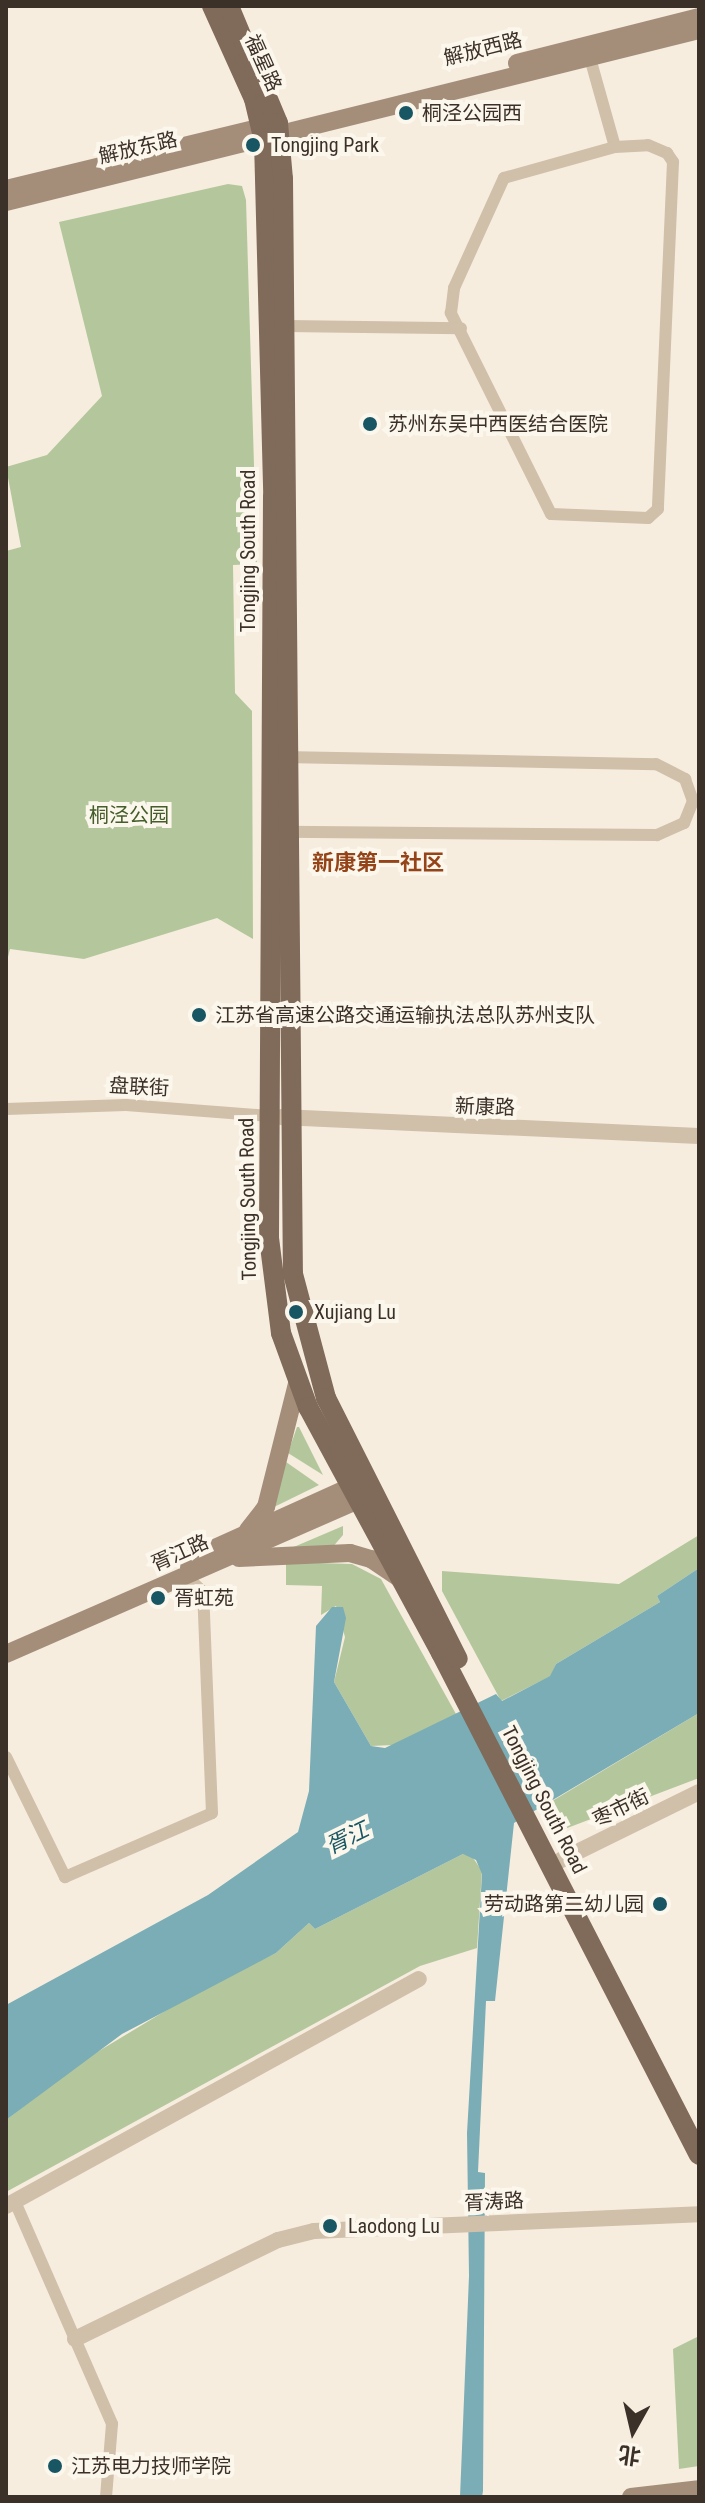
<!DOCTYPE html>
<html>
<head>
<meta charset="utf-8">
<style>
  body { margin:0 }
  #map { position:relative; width:705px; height:2503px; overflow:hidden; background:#f6eddf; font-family:"Roboto Condensed","Noto Sans SC",sans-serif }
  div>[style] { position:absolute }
  .green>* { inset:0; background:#b4c79c }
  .water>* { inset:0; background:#7aadb6 }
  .minor>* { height:12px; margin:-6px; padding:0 6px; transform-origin:6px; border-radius:6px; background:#d0bfa9 }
  .tertiary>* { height:16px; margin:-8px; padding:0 8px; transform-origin:8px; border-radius:8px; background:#d0bfa9 }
  .secondary>* { height:18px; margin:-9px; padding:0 9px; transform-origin:9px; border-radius:9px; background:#a48e7a }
  .primary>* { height:20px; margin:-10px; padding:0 10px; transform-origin:10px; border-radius:10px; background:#806a59 }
  .dots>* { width:22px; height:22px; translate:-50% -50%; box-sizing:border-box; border:4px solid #fcf7ec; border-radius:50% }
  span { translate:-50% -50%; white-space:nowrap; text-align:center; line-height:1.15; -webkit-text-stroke:8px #fcf7ec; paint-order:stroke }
  .street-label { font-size:20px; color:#3c3129 }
  .poi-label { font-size:20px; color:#3c3129 }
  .left { translate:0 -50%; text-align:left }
  .right { translate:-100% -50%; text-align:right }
  .park-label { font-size:20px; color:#455d2a }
  .neighbourhood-label { font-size:22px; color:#954419; font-weight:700 }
  .water-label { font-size:22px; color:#195663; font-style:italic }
  .frame { position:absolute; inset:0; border:8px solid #3c3129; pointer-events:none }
  .north { position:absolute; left:593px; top:2391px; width:80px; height:80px; -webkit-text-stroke:6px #fcf7ec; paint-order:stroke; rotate:188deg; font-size:22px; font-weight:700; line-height:32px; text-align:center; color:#3c3129 }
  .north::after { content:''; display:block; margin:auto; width:28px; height:36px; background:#3c3129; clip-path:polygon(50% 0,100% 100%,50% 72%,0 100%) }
</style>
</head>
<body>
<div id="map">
  <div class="green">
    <i style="clip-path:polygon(228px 184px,242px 186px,246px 200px,257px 564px,233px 565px,235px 693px,252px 711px,253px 939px,217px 918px,84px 959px,10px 949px,6px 965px,6px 551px,21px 547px,6px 467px,47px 455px,102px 396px,59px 222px)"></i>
    <i style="clip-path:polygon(297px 1427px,299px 1427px,323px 1475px,288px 1453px)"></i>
    <i style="clip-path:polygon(286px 1462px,319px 1485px,272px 1508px)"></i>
    <i style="clip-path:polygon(343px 1526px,343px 1535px,331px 1549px,289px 1549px)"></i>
    <i style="clip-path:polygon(699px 1535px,699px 1568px,657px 1596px,660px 1602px,556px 1664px,551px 1676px,501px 1701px,442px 1591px,442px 1571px,619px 1584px)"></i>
    <i style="clip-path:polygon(286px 1562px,352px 1564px,381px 1579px,456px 1714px,393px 1745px,371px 1746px,334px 1682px,345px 1637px,336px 1606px,321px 1615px,322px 1586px,286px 1585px)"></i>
    <i style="clip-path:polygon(699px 1713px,699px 1778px,562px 1830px,549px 1803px)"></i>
    <i style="clip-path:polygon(463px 1854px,471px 1855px,482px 1871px,477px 1948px,420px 1966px,6px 2192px,6px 2120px,84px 2060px,205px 1987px,276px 1953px,309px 1923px,315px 1929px)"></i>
    <i style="clip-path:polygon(699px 2336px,699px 2466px,679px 2469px,673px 2349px)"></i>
  </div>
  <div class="water">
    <i style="clip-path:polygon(699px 1568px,699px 1713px,514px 1823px,495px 2001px,486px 2001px,478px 2172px,485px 2173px,483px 2491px,482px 2497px,460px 2497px,469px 2276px,467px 2133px,482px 1874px,476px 1860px,463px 1854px,315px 1929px,309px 1923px,276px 1953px,122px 2034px,6px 2120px,6px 2005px,208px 1895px,298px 1832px,309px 1791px,316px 1626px,332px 1607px,343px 1607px,346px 1618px,334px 1682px,371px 1746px,385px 1748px,496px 1694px,502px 1701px,550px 1676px,556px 1664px,660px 1602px,657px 1596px)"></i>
  </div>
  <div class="minor">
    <i style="left:590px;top:58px;width:92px;rotate:74.3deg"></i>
    <i style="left:648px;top:145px;width:21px;rotate:23deg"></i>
    <i style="left:667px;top:153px;width:11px;rotate:56deg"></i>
    <i style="left:673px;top:162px;width:347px;rotate:92.5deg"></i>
    <i style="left:658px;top:509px;width:13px;rotate:138deg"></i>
    <i style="left:648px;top:518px;width:97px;rotate:-177.6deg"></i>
    <i style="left:551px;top:514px;width:225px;rotate:-116.5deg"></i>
    <i style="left:451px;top:313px;width:25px;rotate:-83deg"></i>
    <i style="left:454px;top:288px;width:121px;rotate:-65.6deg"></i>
    <i style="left:504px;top:178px;width:115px;rotate:-15.6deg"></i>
    <i style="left:615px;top:147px;width:33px;rotate:-3deg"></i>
    <i style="left:286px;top:326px;width:175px;rotate:0.7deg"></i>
    <i style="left:283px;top:757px;width:373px;rotate:1.1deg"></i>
    <i style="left:656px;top:764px;width:33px;rotate:27deg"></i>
    <i style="left:685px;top:779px;width:23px;rotate:70deg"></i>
    <i style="left:693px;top:801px;width:24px;rotate:112deg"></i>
    <i style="left:684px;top:823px;width:30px;rotate:156deg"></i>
    <i style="left:657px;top:835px;width:372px;rotate:-179.5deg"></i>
    <i style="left:6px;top:1109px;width:120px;rotate:-1.9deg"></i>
    <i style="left:126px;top:1105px;width:144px;rotate:4.4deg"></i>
    <i style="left:6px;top:1757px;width:134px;rotate:63.8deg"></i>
    <i style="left:65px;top:1877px;width:160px;rotate:-23.5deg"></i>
    <i style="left:212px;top:1813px;width:221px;rotate:-92.3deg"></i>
    <i style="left:203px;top:1592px;width:25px;rotate:-137deg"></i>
    <i style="left:16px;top:2204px;width:240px;rotate:66.4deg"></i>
    <i style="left:112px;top:2424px;width:73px;rotate:94.7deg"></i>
  </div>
  <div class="tertiary">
    <i style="left:281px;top:1117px;width:418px;rotate:2.6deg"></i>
    <i style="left:561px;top:1860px;width:154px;rotate:-26.2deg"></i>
    <i style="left:6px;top:2206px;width:471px;rotate:-28.8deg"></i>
    <i style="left:75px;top:2339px;width:226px;rotate:-26deg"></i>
    <i style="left:278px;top:2240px;width:37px;rotate:-14deg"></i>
    <i style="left:314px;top:2231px;width:385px;rotate:-2.5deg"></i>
  </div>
  <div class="secondary">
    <i style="left:517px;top:63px;width:188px;rotate:-14.2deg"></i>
    <i style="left:6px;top:189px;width:277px;rotate:-13.6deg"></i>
    <i style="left:6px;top:202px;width:714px;rotate:-13.94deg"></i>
    <i style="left:248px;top:1530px;width:29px;rotate:-52deg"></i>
    <i style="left:266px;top:1507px;width:127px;rotate:-75.9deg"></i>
    <i style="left:239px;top:1558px;width:111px;rotate:-2.6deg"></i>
    <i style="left:350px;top:1553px;width:22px;rotate:16deg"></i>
    <i style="left:371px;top:1559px;width:34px;rotate:34deg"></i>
    <i style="left:186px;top:1561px;width:194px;rotate:-24.3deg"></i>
    <i style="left:6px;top:1654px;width:397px;rotate:-23.6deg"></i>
    <i style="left:631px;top:2497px;width:68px;rotate:-6.7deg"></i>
  </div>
  <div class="primary">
    <i style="left:212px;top:6px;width:102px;rotate:65.7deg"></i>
    <i style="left:254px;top:99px;width:43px;rotate:76.6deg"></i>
    <i style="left:264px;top:141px;width:355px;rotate:88.5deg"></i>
    <i style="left:273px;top:496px;width:742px;rotate:90.31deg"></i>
    <i style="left:269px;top:1238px;width:96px;rotate:82.8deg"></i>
    <i style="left:281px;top:1333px;width:79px;rotate:70deg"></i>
    <i style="left:308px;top:1407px;width:280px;rotate:61.6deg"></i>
    <i style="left:441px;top:1653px;width:564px;rotate:62.8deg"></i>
    <i style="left:229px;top:6px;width:127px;rotate:67.3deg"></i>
    <i style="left:278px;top:123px;width:56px;rotate:84.9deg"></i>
    <i style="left:283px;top:179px;width:1095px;rotate:89.48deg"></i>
    <i style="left:293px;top:1274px;width:128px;rotate:75.1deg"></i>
    <i style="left:326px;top:1398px;width:292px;rotate:63.2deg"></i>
  </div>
  <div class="dots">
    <i style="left:406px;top:113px;background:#195663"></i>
    <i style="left:253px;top:145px;background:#195663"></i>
    <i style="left:370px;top:424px;background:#195663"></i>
    <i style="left:199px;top:1015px;background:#195663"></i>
    <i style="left:296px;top:1312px;background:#195663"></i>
    <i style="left:158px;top:1598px;background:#195663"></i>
    <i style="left:660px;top:1904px;background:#195663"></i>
    <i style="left:330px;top:2226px;background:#195663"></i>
    <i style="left:55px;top:2466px;background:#195663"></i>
  </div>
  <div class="street-label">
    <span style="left:483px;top:49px;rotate:-14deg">解放西路</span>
    <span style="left:263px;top:63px;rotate:66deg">福星路</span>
    <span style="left:138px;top:148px;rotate:-13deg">解放东路</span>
    <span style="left:248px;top:551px;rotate:-90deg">Tongjing South Road</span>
    <span style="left:139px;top:1087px;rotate:3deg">盘联街</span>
    <span style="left:485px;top:1107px;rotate:2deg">新康路</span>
    <span style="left:248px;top:1199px;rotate:-91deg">Tongjing South Road</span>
    <span style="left:180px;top:1553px;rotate:-24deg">胥江路</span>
    <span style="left:544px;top:1800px;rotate:63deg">Tongjing South Road</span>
    <span style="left:621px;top:1808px;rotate:-26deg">枣市街</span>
    <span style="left:494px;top:2202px;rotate:-3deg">胥涛路</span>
  </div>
  <div class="poi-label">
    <span class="left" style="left:422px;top:113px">桐泾公园西</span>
    <span class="left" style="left:271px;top:145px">Tongjing Park</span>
    <span class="left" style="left:388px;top:424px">苏州东吴中西医结合医院</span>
    <span class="left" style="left:215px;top:1015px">江苏省高速公路交通运输执法总队苏州支队</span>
    <span class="left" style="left:314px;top:1312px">Xujiang Lu</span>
    <span class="left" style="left:174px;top:1598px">胥虹苑</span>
    <span class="right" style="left:644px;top:1904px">劳动路第二幼儿园</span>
    <span class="left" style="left:348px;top:2226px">Laodong Lu</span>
    <span class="left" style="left:71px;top:2466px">江苏电力技师学院</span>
  </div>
  <div class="park-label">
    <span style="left:129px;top:815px">桐泾公园</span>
  </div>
  <div class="neighbourhood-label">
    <span style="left:378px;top:863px">新康第一社区</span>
  </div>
  <div class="water-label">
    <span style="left:347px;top:1838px;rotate:-26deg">胥江</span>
  </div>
  <div class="frame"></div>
  <div class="north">北</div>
</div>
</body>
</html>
